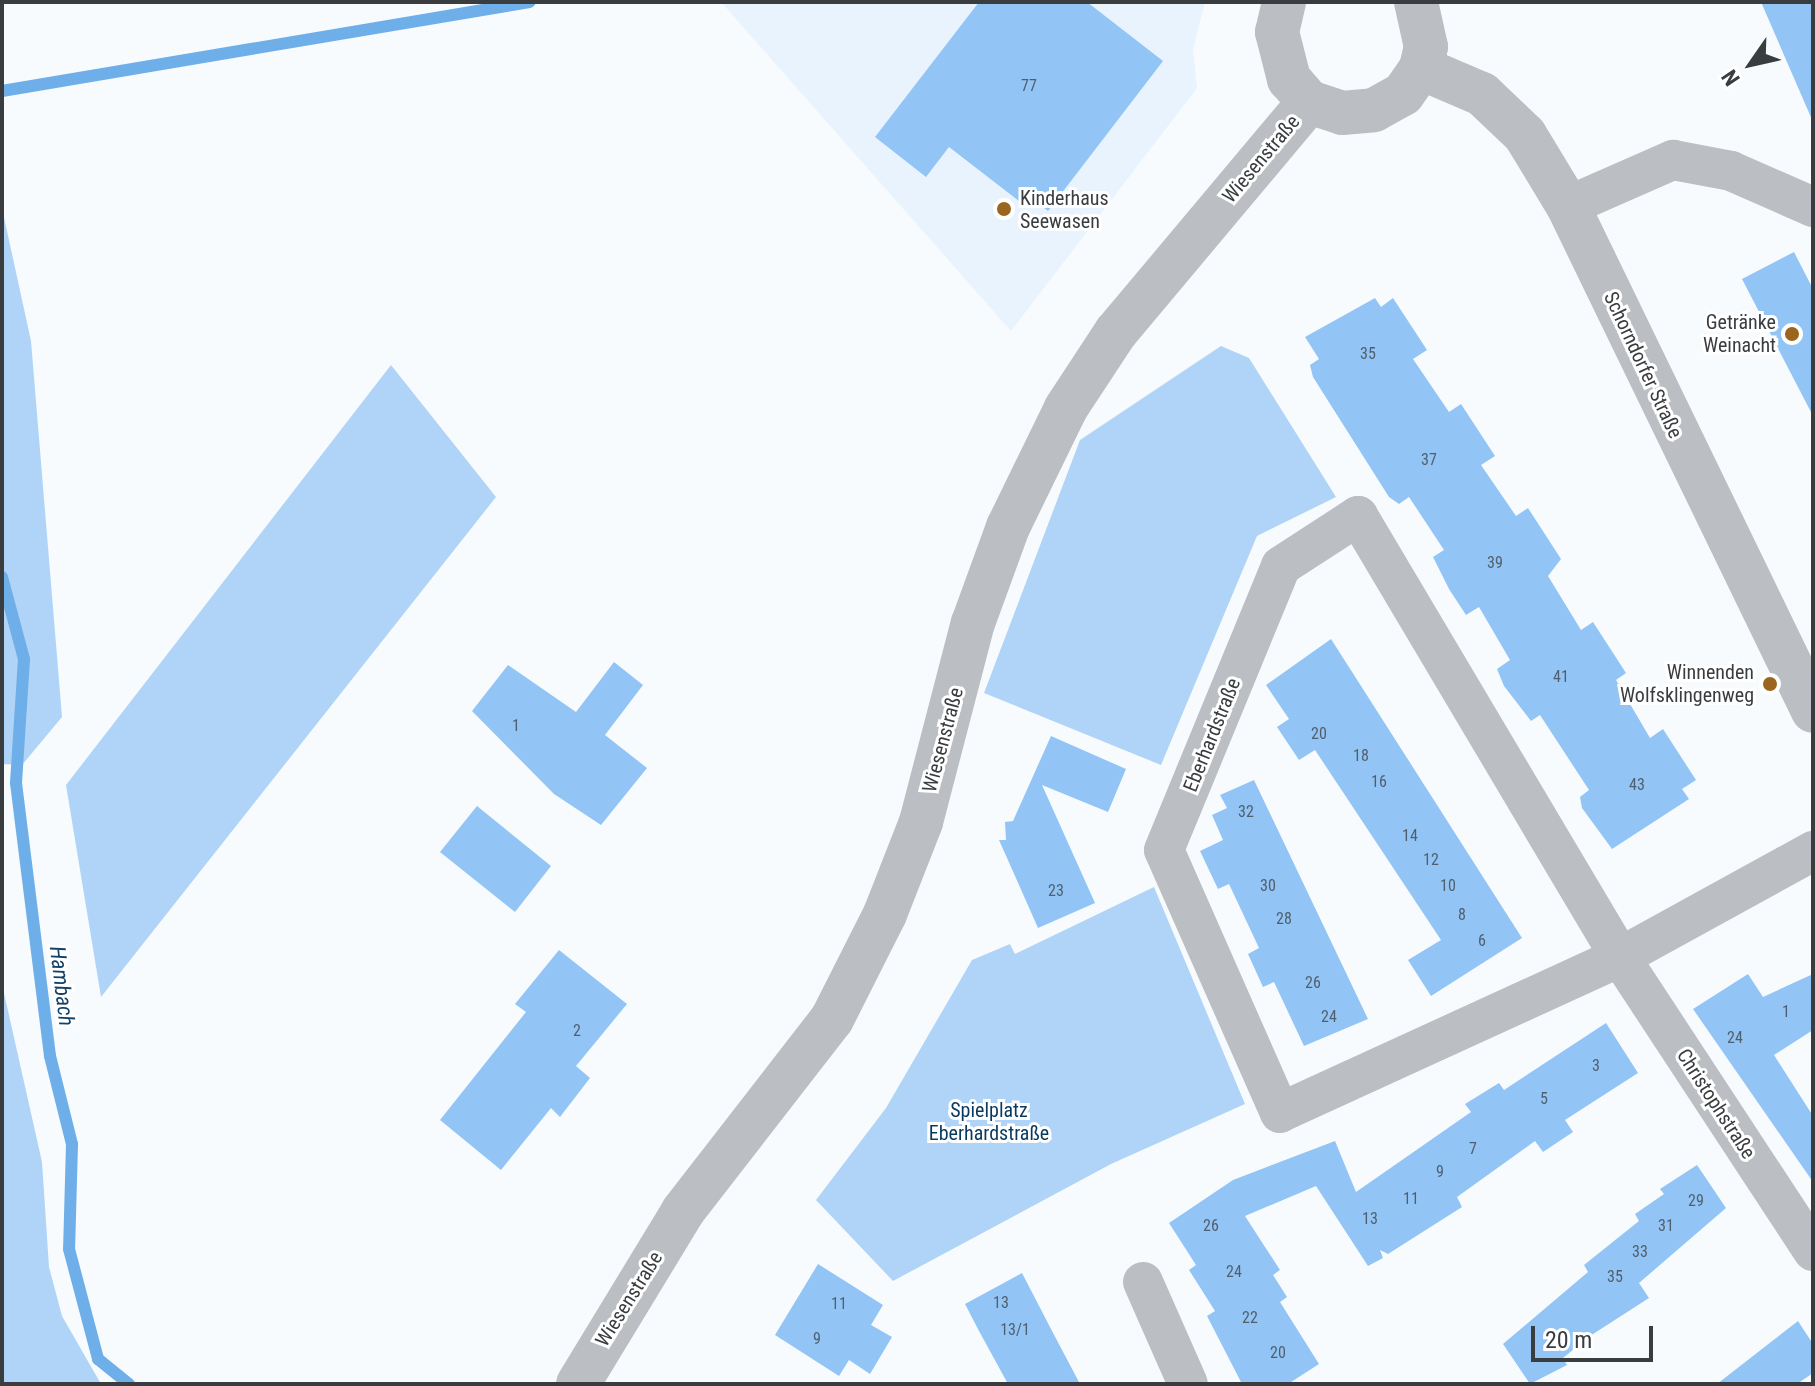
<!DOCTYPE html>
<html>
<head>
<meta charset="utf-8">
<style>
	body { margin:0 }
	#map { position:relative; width:1815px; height:1386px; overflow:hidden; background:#f7fbfe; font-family:"Roboto Condensed",sans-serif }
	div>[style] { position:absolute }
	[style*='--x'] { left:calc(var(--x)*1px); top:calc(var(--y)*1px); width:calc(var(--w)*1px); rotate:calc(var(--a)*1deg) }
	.built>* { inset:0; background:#e8f3fe }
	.green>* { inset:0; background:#b0d4f7 }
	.stream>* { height:12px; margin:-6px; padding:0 6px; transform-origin:6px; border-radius:6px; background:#6eaee9 }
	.building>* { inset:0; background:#92c5f5 }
	.minor>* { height:40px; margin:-20px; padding:0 20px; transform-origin:20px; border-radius:20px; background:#bbbec2 }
	.tertiary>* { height:44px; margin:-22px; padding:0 22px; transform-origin:22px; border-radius:22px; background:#bbbec2 }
	.dots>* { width:22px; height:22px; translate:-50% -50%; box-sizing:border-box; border:4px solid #fff; border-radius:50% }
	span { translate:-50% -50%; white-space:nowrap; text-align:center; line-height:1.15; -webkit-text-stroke:6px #fff; paint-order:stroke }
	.number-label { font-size:16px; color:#505f6d }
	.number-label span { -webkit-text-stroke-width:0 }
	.street-label { font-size:20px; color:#3a3d40 }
	.poi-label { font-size:20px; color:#3a3d40 }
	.left { translate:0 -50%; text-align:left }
	.right { translate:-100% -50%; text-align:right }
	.park-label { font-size:20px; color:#08395f }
	.water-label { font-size:22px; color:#134269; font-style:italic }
	.frame { position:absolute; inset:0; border:4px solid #3a3d40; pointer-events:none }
	.north { position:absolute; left:1711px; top:24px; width:80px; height:80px; -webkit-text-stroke:6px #fff; paint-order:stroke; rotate:236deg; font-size:22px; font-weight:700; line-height:32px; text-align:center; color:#3a3d40 }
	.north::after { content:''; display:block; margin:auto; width:28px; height:36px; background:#3a3d40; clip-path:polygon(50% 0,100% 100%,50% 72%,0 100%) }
	.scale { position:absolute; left:1531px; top:1326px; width:122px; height:36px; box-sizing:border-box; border:4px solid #3a3d40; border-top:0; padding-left:10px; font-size:24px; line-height:28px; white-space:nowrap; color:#3a3d40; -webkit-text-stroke:6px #fff; paint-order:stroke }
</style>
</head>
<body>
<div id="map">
	<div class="built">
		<i style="clip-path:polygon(721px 2px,1205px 2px,1193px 49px,1197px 88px,1011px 331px)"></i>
	</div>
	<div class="green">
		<i style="clip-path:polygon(2px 208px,31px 341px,62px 717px,22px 765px,2px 764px)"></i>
		<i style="clip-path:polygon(1221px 346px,1249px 358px,1336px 497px,1257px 536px,1161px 765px,984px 693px,1080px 440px)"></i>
		<i style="clip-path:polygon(391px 365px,496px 497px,101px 997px,66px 785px)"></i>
		<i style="clip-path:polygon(1154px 887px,1245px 1104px,1111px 1164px,893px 1281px,816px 1200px,886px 1108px,972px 960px,1010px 944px,1015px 954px)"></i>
		<i style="clip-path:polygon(2px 984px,42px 1162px,49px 1267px,62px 1316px,101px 1384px,2px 1384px)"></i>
	</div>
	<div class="stream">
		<i style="--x:2;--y:91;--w:535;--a:-9.57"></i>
		<i style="--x:2;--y:577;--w:85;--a:75"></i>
		<i style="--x:24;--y:659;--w:124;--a:93.7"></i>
		<i style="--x:16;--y:783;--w:275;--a:82.9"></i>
		<i style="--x:50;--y:1056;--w:91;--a:76"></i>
		<i style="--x:72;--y:1144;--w:105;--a:91.6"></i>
		<i style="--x:69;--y:1249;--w:114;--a:75.2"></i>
		<i style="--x:98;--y:1359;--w:40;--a:39"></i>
	</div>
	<div class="building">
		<i style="clip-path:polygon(979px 2px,1087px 2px,1163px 61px,1048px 211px,1026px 193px,1019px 201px,949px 147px,926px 177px,875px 137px)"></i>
		<i style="clip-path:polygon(1761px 2px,1813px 2px,1813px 122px)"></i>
		<i style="clip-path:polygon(1794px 252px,1813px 289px,1813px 416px,1742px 279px)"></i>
		<i style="clip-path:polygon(1375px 298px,1381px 307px,1393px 298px,1427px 350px,1413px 359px,1449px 412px,1461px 404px,1495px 456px,1481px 465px,1516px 516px,1528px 508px,1561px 559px,1548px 576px,1581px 630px,1593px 622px,1626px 673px,1616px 680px,1650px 738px,1663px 729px,1696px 780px,1682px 789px,1689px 799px,1612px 849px,1582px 808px,1580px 797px,1589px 790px,1540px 715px,1531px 721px,1504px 686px,1497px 669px,1510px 660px,1479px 607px,1466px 615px,1449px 589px,1433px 557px,1444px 550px,1409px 497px,1399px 504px,1389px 497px,1313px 377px,1310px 365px,1319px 359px,1305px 337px)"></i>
		<i style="clip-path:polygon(1331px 639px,1522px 938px,1431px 996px,1408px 960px,1441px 940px,1315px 750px,1299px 760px,1277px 727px,1289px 719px,1266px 685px)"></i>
		<i style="clip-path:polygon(614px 662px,643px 685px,605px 735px,647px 768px,601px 825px,554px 794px,472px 711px,508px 665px,576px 712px)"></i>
		<i style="clip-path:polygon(1051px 736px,1126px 769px,1108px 812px,1042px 785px,1095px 903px,1038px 928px,999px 840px,1006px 840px,1005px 822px,1013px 821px)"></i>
		<i style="clip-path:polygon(1254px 780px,1368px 1019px,1304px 1046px,1274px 982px,1263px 987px,1248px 954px,1259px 948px,1229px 884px,1218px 889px,1200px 851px,1223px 840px,1212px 815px,1227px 808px,1220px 795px)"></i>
		<i style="clip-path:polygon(477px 806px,551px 866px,515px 912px,440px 852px)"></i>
		<i style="clip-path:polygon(559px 950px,627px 1004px,576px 1066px,590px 1078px,560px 1117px,551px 1108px,501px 1170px,440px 1120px,526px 1012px,515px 1004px)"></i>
		<i style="clip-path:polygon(1748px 974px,1763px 997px,1813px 974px,1813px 1030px,1774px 1055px,1813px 1116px,1813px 1182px,1693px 1009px)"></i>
		<i style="clip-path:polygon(1606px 1023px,1638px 1073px,1565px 1120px,1573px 1132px,1543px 1152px,1535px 1141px,1457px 1197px,1462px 1207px,1388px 1254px,1380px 1250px,1383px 1258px,1368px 1266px,1316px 1186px,1245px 1216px,1280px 1270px,1273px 1275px,1287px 1297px,1280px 1302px,1319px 1364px,1288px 1384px,1242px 1384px,1207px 1316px,1215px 1311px,1189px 1270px,1196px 1265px,1169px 1223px,1233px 1180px,1335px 1141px,1356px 1192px,1471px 1112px,1465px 1104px,1499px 1083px,1504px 1090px)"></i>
		<i style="clip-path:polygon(1697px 1165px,1726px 1208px,1639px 1283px,1649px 1298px,1590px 1336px,1563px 1358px,1567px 1365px,1530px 1384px,1503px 1344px,1588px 1272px,1584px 1265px,1639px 1221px,1635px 1214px,1664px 1194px,1660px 1189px)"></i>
		<i style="clip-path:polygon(818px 1264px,883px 1305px,871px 1325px,892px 1337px,870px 1374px,849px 1360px,839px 1376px,775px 1335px)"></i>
		<i style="clip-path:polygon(1022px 1273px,1051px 1329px,1080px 1384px,1008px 1384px,979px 1331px,965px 1304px)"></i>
		<i style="clip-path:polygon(1798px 1321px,1813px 1344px,1813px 1373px,1797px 1384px,1717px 1384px)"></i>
	</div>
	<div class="minor">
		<i style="--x:1568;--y:206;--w:115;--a:-23.7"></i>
		<i style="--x:1673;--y:160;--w:59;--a:10.7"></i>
		<i style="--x:1731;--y:171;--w:90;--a:23.7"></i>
		<i style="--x:1813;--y:851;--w:220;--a:151.2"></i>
		<i style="--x:1620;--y:957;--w:374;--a:155.4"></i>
		<i style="--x:1280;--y:1113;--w:287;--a:-113.8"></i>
		<i style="--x:1164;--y:850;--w:307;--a:-67.6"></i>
		<i style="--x:1281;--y:566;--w:92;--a:-33"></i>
		<i style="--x:1358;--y:516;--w:513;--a:59.29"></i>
		<i style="--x:1620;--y:957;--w:352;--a:56.7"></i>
		<i style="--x:1143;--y:1282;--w:111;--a:66.2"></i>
	</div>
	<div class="tertiary">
		<i style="--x:1284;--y:2;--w:31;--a:103"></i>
		<i style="--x:1277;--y:32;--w:49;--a:75.7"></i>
		<i style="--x:1289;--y:79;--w:30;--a:49"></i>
		<i style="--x:1309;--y:102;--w:35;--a:18"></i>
		<i style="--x:1342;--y:113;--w:32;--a:-5"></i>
		<i style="--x:1374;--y:110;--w:33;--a:-29"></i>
		<i style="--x:1403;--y:94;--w:32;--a:-55"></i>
		<i style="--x:1421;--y:68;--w:22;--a:-77"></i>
		<i style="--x:1426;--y:47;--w:46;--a:-102.5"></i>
		<i style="--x:1421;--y:68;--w:66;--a:23.1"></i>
		<i style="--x:1482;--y:94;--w:59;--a:43.6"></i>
		<i style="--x:1525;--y:135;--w:83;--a:58.8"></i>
		<i style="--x:1568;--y:206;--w:561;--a:64.12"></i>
		<i style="--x:578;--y:1384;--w:202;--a:-58.7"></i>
		<i style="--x:683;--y:1211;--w:243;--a:-52.2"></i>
		<i style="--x:832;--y:1019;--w:118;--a:-63.2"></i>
		<i style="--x:885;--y:914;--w:99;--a:-68.6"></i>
		<i style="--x:921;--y:822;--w:206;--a:-75.4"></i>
		<i style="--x:973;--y:623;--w:102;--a:-70"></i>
		<i style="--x:1008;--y:527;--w:132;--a:-64"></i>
		<i style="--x:1066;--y:408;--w:91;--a:-56.7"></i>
		<i style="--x:1116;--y:332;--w:300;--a:-50"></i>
	</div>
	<div class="dots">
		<i style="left:1004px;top:209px;background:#9c651f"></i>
		<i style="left:1792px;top:334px;background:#9c651f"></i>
		<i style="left:1770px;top:684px;background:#9c651f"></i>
	</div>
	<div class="number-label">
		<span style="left:1029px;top:86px">77</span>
		<span style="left:1368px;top:354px">35</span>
		<span style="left:1429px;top:460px">37</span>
		<span style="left:1495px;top:563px">39</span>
		<span style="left:1561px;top:677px">41</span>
		<span style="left:516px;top:726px">1</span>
		<span style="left:1319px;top:734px">20</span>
		<span style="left:1361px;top:756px">18</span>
		<span style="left:1379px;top:782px">16</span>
		<span style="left:1637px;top:785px">43</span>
		<span style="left:1246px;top:812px">32</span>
		<span style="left:1410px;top:836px">14</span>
		<span style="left:1431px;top:860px">12</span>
		<span style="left:1268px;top:886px">30</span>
		<span style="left:1448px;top:886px">10</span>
		<span style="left:1056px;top:891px">23</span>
		<span style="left:1462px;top:915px">8</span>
		<span style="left:1284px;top:919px">28</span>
		<span style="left:1482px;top:941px">6</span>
		<span style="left:1313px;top:983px">26</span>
		<span style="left:1786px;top:1012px">1</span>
		<span style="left:1329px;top:1017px">24</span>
		<span style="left:577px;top:1031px">2</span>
		<span style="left:1735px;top:1038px">24</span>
		<span style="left:1596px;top:1066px">3</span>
		<span style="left:1544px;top:1099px">5</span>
		<span style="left:1473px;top:1149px">7</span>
		<span style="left:1440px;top:1172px">9</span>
		<span style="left:1411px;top:1199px">11</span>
		<span style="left:1696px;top:1201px">29</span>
		<span style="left:1370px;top:1219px">13</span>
		<span style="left:1211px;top:1226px">26</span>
		<span style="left:1666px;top:1226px">31</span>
		<span style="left:1640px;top:1252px">33</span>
		<span style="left:1234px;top:1272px">24</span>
		<span style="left:1615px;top:1277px">35</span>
		<span style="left:1001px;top:1303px">13</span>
		<span style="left:839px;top:1304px">11</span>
		<span style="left:1250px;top:1318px">22</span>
		<span style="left:1015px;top:1330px">13/1</span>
		<span style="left:817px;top:1339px">9</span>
		<span style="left:1278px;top:1353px">20</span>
	</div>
	<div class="street-label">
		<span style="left:1261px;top:159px;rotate:-50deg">Wiesenstraße</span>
		<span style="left:1643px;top:365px;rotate:65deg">Schorndorfer Straße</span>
		<span style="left:1212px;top:735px;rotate:-68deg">Eberhardstraße</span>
		<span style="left:943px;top:740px;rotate:-75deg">Wiesenstraße</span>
		<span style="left:1716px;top:1104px;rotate:57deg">Christophstraße</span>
		<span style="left:629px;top:1299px;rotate:-58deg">Wiesenstraße</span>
	</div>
	<div class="poi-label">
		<span class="left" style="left:1020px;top:210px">Kinderhaus<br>Seewasen</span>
		<span class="right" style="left:1776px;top:334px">Getränke<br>Weinacht</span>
		<span class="right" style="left:1754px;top:684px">Winnenden<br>Wolfsklingenweg</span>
	</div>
	<div class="park-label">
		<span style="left:989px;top:1122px">Spielplatz<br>Eberhardstraße</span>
	</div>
	<div class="water-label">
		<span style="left:62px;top:986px;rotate:83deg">Hambach</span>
	</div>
	<div class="frame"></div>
	<div class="north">N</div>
	<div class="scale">20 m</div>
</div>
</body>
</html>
